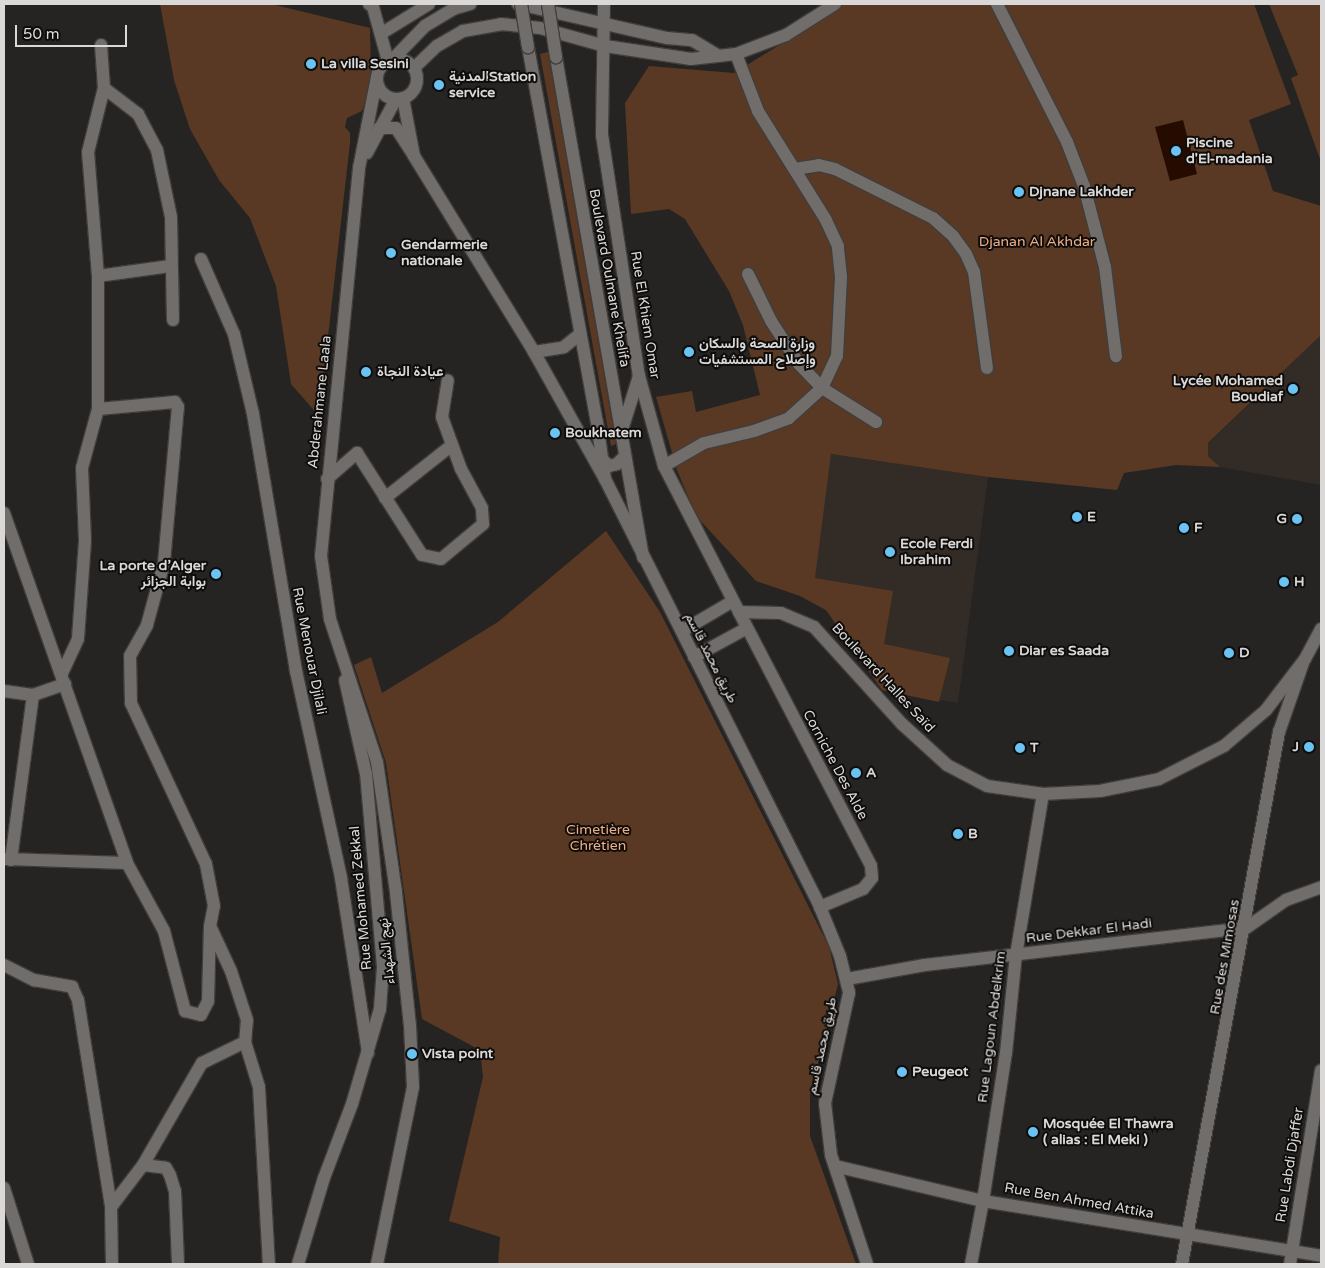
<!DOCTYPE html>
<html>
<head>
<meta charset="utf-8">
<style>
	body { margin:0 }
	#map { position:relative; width:1325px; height:1268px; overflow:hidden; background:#262422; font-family:"Varela Round",Vazirmatn,sans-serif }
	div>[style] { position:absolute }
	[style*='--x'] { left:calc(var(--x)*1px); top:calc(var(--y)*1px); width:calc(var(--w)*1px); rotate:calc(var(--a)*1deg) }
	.built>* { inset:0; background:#332b26 }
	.green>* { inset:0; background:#593923 }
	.water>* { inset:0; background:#260c00 }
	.roads { filter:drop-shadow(1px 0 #403e3d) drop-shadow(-1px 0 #403e3d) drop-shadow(0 1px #403e3d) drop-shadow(0 -1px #403e3d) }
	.minor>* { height:12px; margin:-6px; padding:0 6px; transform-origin:6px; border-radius:6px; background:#706d6b }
	.tertiary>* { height:12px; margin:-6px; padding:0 6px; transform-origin:6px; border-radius:6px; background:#706d6b }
	.secondary>* { height:12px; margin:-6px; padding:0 6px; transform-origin:6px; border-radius:6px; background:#706d6b }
	.secondary>.ring { margin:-6px; padding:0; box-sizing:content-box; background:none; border:12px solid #706d6b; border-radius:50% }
	.bridges { filter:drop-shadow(1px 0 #403e3d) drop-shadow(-1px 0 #403e3d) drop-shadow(0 1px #403e3d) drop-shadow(0 -1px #403e3d) }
	.secondary-bridge>* { height:12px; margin:-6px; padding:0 6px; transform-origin:6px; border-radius:6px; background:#706d6b }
	.dots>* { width:14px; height:14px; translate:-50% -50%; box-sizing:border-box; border:2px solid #0e0d0c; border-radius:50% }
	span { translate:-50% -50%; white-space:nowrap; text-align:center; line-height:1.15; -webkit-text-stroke:4px #0e0d0c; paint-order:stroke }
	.poi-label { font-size:14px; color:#dbd9d8; font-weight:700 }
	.left { translate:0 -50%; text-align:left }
	.right { translate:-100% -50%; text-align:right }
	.park-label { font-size:14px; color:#f0ad82 }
	.street-label { font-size:14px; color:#dbd9d8 }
	.frame { position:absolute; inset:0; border:5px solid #dbd9d8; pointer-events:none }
	.scale { position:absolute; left:15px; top:25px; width:112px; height:22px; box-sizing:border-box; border:2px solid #dbd9d8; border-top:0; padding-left:6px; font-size:15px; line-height:18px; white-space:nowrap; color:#dbd9d8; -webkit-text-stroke:4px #0e0d0c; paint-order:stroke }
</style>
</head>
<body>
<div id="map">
	<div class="built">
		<i style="clip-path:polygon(1321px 335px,1321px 485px,1220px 467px,1208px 456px,1208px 444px)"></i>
		<i style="clip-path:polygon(831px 454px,988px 477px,958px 703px,882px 690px,826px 610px,800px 596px)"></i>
	</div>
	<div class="green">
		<i style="clip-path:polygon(160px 4px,271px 4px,370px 28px,371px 76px,367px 95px,362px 111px,347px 118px,345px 127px,350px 133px,350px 143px,319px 416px,291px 384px,276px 286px,250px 218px,219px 180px,190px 129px,174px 80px)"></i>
		<i style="clip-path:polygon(840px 4px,1254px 4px,1291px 104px,1249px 120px,1273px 191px,1321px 206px,1321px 335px,1208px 443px,1208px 456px,1220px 467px,1176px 465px,1124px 473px,1117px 490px,988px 477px,831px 454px,815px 578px,893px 591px,884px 644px,950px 658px,939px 702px,882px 690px,826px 610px,800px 596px,756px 581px,696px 516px,677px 470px,656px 397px,692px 391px,696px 412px,760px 395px,743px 325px,729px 291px,685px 219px,669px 209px,631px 214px,625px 103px,649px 66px,734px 73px,820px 20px)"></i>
		<i style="clip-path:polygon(1269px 4px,1321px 4px,1321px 162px,1291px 78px,1298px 75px)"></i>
		<i style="clip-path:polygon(548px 52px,616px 444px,611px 446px,540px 54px)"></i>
		<i style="clip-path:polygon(606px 531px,660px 612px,829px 947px,838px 984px,810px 1095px,810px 1136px,856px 1264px,498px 1264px,500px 1237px,449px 1221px,483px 1077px,480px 1050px,422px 1019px,386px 763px,354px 665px,371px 657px,382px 693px,498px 622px)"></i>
	</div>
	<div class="water">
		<i style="clip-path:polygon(1183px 120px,1197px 174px,1170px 181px,1155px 127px)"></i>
	</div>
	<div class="roads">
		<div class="minor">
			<i style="--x:369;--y:4;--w:5;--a:37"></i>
			<i style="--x:373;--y:7;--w:56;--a:74.5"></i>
			<i style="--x:997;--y:4;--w:155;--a:63.1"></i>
			<i style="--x:1067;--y:142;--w:47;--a:68.9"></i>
			<i style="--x:1084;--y:186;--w:84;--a:75.5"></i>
			<i style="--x:1105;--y:267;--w:90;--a:83"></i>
			<i style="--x:382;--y:33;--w:55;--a:-31.7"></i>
			<i style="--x:104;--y:88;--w:43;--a:37.4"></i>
			<i style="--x:138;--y:114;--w:41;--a:62.2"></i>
			<i style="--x:157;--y:150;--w:68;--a:78.2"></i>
			<i style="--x:171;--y:217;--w:103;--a:88.9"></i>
			<i style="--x:795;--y:169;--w:24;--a:-9"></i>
			<i style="--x:819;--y:165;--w:16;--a:14"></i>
			<i style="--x:835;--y:169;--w:110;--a:26.6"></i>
			<i style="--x:933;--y:218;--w:27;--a:42"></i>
			<i style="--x:953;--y:236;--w:22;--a:54"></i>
			<i style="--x:966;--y:254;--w:20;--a:66"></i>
			<i style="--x:974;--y:272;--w:97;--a:82.3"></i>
			<i style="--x:201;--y:259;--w:82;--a:66.3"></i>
			<i style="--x:234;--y:334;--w:82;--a:76.6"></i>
			<i style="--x:253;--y:414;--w:261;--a:80.5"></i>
			<i style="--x:296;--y:671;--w:212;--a:77.7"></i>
			<i style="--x:341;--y:878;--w:177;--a:81.2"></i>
			<i style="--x:748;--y:274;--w:52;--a:63.9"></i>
			<i style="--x:771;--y:321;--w:51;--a:56.9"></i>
			<i style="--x:799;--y:364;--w:33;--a:46"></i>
			<i style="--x:822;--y:388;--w:64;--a:32.2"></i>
			<i style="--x:98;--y:276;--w:73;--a:-7.9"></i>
			<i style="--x:98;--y:409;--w:133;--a:-90"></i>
			<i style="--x:98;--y:276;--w:124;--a:-94.6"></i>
			<i style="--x:88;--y:152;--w:66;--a:-76"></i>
			<i style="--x:104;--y:88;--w:43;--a:-94"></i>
			<i style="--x:664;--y:466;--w:46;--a:-29.9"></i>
			<i style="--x:704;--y:443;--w:51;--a:-13.5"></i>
			<i style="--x:754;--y:431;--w:37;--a:-20"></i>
			<i style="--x:789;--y:418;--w:45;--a:-42.3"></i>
			<i style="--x:822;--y:388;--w:35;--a:-65"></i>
			<i style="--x:837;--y:356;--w:79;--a:-87.1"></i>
			<i style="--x:841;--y:277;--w:31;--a:-96"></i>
			<i style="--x:838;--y:246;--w:29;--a:-115"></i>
			<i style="--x:826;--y:220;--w:128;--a:-122"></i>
			<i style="--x:758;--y:111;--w:61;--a:-111.1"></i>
			<i style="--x:327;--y:479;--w:40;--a:-41"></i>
			<i style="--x:357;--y:453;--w:121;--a:57.5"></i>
			<i style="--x:422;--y:555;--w:19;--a:12"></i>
			<i style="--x:441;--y:559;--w:55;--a:-39.8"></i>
			<i style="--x:483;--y:524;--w:16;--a:-94"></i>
			<i style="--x:482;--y:508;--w:44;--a:-118.3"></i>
			<i style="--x:461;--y:469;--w:55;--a:-110.1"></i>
			<i style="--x:442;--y:417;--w:37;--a:-81"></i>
			<i style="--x:385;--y:498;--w:85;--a:-38.3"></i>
			<i style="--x:4;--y:513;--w:371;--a:70.6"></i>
			<i style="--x:127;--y:863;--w:77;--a:61.4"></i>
			<i style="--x:164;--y:931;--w:83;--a:75.3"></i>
			<i style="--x:185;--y:1011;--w:16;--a:14"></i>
			<i style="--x:201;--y:1015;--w:16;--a:-63"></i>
			<i style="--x:208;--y:1001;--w:75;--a:-88.5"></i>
			<i style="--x:210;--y:926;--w:20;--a:-79"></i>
			<i style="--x:214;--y:906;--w:43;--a:-100.8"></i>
			<i style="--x:206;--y:864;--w:178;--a:-115"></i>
			<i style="--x:131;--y:703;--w:47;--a:-91.2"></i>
			<i style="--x:130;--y:656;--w:35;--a:-61"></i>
			<i style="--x:147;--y:625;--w:64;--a:-74.7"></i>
			<i style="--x:164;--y:563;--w:157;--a:-84.9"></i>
			<i style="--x:178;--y:407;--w:6;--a:-121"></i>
			<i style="--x:175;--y:402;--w:77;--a:174.8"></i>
			<i style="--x:98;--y:409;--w:61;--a:105.2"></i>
			<i style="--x:82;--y:468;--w:73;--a:87.6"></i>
			<i style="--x:85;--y:541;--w:98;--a:94.1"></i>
			<i style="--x:78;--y:639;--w:38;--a:115"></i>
			<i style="--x:739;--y:612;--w:286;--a:62.5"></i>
			<i style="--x:871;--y:866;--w:12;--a:85"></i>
			<i style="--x:872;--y:878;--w:14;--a:129"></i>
			<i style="--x:863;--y:889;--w:47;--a:157.3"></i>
			<i style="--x:4;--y:691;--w:29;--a:8"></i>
			<i style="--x:33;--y:695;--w:34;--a:-19"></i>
			<i style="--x:5;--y:859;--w:122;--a:1.9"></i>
			<i style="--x:11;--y:860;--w:166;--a:-82.4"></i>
			<i style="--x:211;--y:928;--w:47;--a:65.1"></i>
			<i style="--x:231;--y:971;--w:52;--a:71.9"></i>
			<i style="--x:247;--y:1020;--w:22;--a:95"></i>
			<i style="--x:4;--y:965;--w:34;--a:27"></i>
			<i style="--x:34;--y:980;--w:39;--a:10"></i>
			<i style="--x:72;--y:987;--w:14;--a:65"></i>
			<i style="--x:78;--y:1000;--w:210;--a:80.9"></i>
			<i style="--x:847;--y:979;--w:79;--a:-10.2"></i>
			<i style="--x:925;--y:965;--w:323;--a:-6.6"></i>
			<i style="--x:1246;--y:928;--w:49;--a:-35"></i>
			<i style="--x:1286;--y:900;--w:37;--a:-20"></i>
			<i style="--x:143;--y:1165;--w:23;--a:7"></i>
			<i style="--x:166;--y:1168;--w:8;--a:60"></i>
			<i style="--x:170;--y:1175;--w:17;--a:73"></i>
			<i style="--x:175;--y:1191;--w:73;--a:87.6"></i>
			<i style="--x:835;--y:1166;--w:152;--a:13.3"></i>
			<i style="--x:983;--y:1201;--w:342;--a:9.2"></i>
			<i style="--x:4;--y:1188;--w:80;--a:72.5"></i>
			<i style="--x:112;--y:1264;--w:57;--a:-91"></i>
			<i style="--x:111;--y:1207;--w:53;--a:-52.7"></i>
			<i style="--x:143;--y:1165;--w:118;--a:-60"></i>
			<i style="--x:202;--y:1063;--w:48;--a:-26"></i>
			<i style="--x:245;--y:1042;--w:47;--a:72.7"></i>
			<i style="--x:259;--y:1087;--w:177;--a:86.8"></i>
			<i style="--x:971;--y:1264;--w:64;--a:-79.2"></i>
			<i style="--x:983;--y:1201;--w:150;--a:-81.2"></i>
			<i style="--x:1006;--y:1053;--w:99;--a:-84.2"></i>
			<i style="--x:1016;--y:955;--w:163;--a:-80.5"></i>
			<i style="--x:1182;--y:1264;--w:541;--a:-79.67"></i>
			<i style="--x:1279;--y:732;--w:73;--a:-70.8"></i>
			<i style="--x:1290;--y:1264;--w:196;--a:-80.9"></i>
		</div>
		<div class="tertiary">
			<i style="--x:604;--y:4;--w:131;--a:90.9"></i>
			<i style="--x:602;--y:135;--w:244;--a:81.3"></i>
			<i style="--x:639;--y:376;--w:93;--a:74.5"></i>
			<i style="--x:664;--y:466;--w:164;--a:62.8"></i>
			<i style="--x:739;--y:612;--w:42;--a:1.4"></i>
			<i style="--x:781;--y:613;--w:36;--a:23"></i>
			<i style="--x:814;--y:627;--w:131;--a:47.8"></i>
			<i style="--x:902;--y:724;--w:61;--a:42.3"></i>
			<i style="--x:947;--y:765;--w:45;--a:27.7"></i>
			<i style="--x:987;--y:786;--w:57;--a:8.1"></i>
			<i style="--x:1043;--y:794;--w:57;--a:-3"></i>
			<i style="--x:1100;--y:791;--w:60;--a:-11.5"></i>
			<i style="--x:1159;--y:779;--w:73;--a:-26.9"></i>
			<i style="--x:1224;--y:746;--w:55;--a:-40.6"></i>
			<i style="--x:1266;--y:710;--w:64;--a:-52.6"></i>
			<i style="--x:1305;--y:659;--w:34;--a:-62"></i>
			<i style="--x:403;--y:98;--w:59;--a:79.3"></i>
			<i style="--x:414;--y:156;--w:230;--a:58.5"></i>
			<i style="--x:534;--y:352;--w:145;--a:60.8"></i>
			<i style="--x:605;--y:479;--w:479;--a:63.3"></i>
			<i style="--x:820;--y:907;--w:53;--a:67.8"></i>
			<i style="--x:840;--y:956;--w:38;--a:76"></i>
			<i style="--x:849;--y:993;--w:113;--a:102.3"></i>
			<i style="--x:825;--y:1103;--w:52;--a:83.4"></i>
			<i style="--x:831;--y:1155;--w:115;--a:71.7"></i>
			<i style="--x:682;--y:631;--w:59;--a:-30.5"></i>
			<i style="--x:694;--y:657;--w:60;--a:-28.7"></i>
			<i style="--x:298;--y:1264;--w:90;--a:-73.2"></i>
			<i style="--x:324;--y:1178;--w:79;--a:-69.3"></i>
			<i style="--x:352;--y:1104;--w:99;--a:-73.6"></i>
			<i style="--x:380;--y:1009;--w:42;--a:-85.9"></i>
			<i style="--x:383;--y:967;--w:194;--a:-95"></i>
			<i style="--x:366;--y:774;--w:96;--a:-102.6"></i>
		</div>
		<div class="secondary">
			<i style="--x:518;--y:4;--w:153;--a:12.9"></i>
			<i style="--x:667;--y:38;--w:25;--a:5"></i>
			<i style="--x:692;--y:40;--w:31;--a:31"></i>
			<i style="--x:528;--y:47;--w:381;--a:79.6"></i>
			<i style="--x:597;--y:422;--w:58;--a:82"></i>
			<i style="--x:556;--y:57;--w:508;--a:80.13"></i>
			<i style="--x:393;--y:59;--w:46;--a:-45.9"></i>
			<i style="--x:425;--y:26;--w:33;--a:-31"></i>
			<i style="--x:453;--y:9;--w:18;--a:-16"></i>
			<i class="ring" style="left:377px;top:59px;width:28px;height:28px"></i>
			<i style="--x:414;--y:68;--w:32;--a:-44"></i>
			<i style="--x:437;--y:46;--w:30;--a:-30"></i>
			<i style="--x:463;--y:31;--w:39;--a:-10"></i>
			<i style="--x:501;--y:24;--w:39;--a:6"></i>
			<i style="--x:540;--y:28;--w:67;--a:15.5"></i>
			<i style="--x:605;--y:46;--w:87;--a:8.6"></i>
			<i style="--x:691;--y:59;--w:45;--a:-6.3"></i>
			<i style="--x:736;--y:54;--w:53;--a:-20.8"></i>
			<i style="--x:786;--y:35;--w:58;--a:-32.3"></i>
			<i style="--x:379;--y:128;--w:17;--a:0"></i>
			<i style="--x:396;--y:128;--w:33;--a:57"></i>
			<i style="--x:367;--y:153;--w:61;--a:-61.8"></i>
			<i style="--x:534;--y:352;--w:30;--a:-9"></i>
			<i style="--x:564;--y:347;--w:21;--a:-39"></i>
			<i style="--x:622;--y:430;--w:57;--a:-72.5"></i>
			<i style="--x:602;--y:459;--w:10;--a:45"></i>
			<i style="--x:609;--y:466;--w:8;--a:-14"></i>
			<i style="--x:617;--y:464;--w:11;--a:-45"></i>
			<i style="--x:377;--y:1264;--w:181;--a:-78.5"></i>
			<i style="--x:413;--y:1087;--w:61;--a:-92.8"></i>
			<i style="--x:410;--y:1026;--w:135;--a:-96"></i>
			<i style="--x:396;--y:892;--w:131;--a:-98.3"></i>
			<i style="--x:377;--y:762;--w:151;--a:-108.2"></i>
			<i style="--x:330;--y:619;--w:64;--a:-98.1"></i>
			<i style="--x:321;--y:556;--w:390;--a:-84.4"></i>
			<i style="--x:359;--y:168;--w:93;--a:-78.8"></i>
		</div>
	</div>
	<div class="bridges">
		<div class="secondary-bridge">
			<i style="--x:521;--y:4;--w:44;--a:80.8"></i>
			<i style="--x:548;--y:4;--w:54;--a:81.4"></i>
		</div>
	</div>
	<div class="dots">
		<i style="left:311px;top:64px;background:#6bc3f2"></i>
		<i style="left:439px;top:85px;background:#6bc3f2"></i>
		<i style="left:1176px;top:151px;background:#6bc3f2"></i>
		<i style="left:1019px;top:192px;background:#6bc3f2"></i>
		<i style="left:391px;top:253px;background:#6bc3f2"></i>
		<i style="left:689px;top:352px;background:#6bc3f2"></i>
		<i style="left:366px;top:372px;background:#6bc3f2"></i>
		<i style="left:1293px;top:389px;background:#6bc3f2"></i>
		<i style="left:555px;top:433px;background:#6bc3f2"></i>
		<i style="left:1077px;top:517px;background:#6bc3f2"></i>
		<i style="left:1297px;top:519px;background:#6bc3f2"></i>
		<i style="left:1184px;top:528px;background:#6bc3f2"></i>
		<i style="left:890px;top:552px;background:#6bc3f2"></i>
		<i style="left:216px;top:574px;background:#6bc3f2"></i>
		<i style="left:1284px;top:582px;background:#6bc3f2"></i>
		<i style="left:1009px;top:651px;background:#6bc3f2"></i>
		<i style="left:1229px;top:653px;background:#6bc3f2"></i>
		<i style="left:1309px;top:747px;background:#6bc3f2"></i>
		<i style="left:1020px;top:748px;background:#6bc3f2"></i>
		<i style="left:856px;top:773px;background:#6bc3f2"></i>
		<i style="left:958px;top:834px;background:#6bc3f2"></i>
		<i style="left:412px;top:1054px;background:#6bc3f2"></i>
		<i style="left:902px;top:1072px;background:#6bc3f2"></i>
		<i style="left:1033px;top:1132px;background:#6bc3f2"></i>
	</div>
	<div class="poi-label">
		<span class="left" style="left:321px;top:64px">La villa Sesini</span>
		<span class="left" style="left:449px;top:85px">المدنيةStation<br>service</span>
		<span class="left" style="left:1186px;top:151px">Piscine<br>d'El-madania</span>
		<span class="left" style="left:1029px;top:192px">Djnane Lakhder</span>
		<span class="left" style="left:401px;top:253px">Gendarmerie<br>nationale</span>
		<span class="left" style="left:699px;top:352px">وزارة الصحة والسكان<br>وإصلاح المستشفيات</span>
		<span class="left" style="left:377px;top:372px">عيادة النجاة</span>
		<span class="right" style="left:1283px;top:389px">Lycée Mohamed<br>Boudiaf</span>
		<span class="left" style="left:565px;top:433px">Boukhatem</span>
		<span class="left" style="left:1087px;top:517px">E</span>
		<span class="right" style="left:1287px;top:519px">G</span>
		<span class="left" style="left:1194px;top:528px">F</span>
		<span class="left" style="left:900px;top:552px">Ecole Ferdi<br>Ibrahim</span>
		<span class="right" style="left:206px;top:574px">La porte d’Alger<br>بوابة الجزائر</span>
		<span class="left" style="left:1294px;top:582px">H</span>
		<span class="left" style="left:1019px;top:651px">Diar es Saada</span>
		<span class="left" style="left:1239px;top:653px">D</span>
		<span class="right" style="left:1299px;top:747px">J</span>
		<span class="left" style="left:1030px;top:748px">T</span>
		<span class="left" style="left:866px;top:773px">A</span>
		<span class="left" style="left:968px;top:834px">B</span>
		<span class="left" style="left:422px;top:1054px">Vista point</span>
		<span class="left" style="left:912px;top:1072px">Peugeot</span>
		<span class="left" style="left:1043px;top:1132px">Mosquée El Thawra<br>( alias : El Meki )</span>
	</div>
	<div class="park-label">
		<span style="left:1037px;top:242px">Djanan Al Akhdar</span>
		<span style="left:598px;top:838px">Cimetière<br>Chrétien</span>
	</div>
	<div class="street-label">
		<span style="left:609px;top:278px;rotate:80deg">Boulevard Oulmane Khelifa</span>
		<span style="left:645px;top:315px;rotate:81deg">Rue El Khiem Omar</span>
		<span style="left:320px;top:402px;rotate:-84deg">Abderahmane Laala</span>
		<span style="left:309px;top:651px;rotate:79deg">Rue Menouar Djilali</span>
		<span style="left:711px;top:658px;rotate:63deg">طريق محمد قاسم</span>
		<span style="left:883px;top:678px;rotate:47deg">Boulevard Halles Saïd</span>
		<span style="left:835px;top:765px;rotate:62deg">Corniche Des Alde</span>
		<span style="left:361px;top:898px;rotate:-95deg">Rue Mohamed Zekkal</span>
		<span style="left:1089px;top:931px;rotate:-7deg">Rue Dekkar El Hadi</span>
		<span style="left:387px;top:951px;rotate:-96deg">نهج الشهداء</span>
		<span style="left:1225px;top:957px;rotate:-80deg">Rue des Mimosas</span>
		<span style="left:992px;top:1027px;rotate:-83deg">Rue Lagoun Abdelkrim</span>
		<span style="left:822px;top:1046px;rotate:-78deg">طريق محمد قاسم</span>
		<span style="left:1290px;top:1165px;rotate:-81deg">Rue Labdi Djaffer</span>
		<span style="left:1079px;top:1201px;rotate:10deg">Rue Ben Ahmed Attika</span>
	</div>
	<div class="frame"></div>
	<div class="scale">50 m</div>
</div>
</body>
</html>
